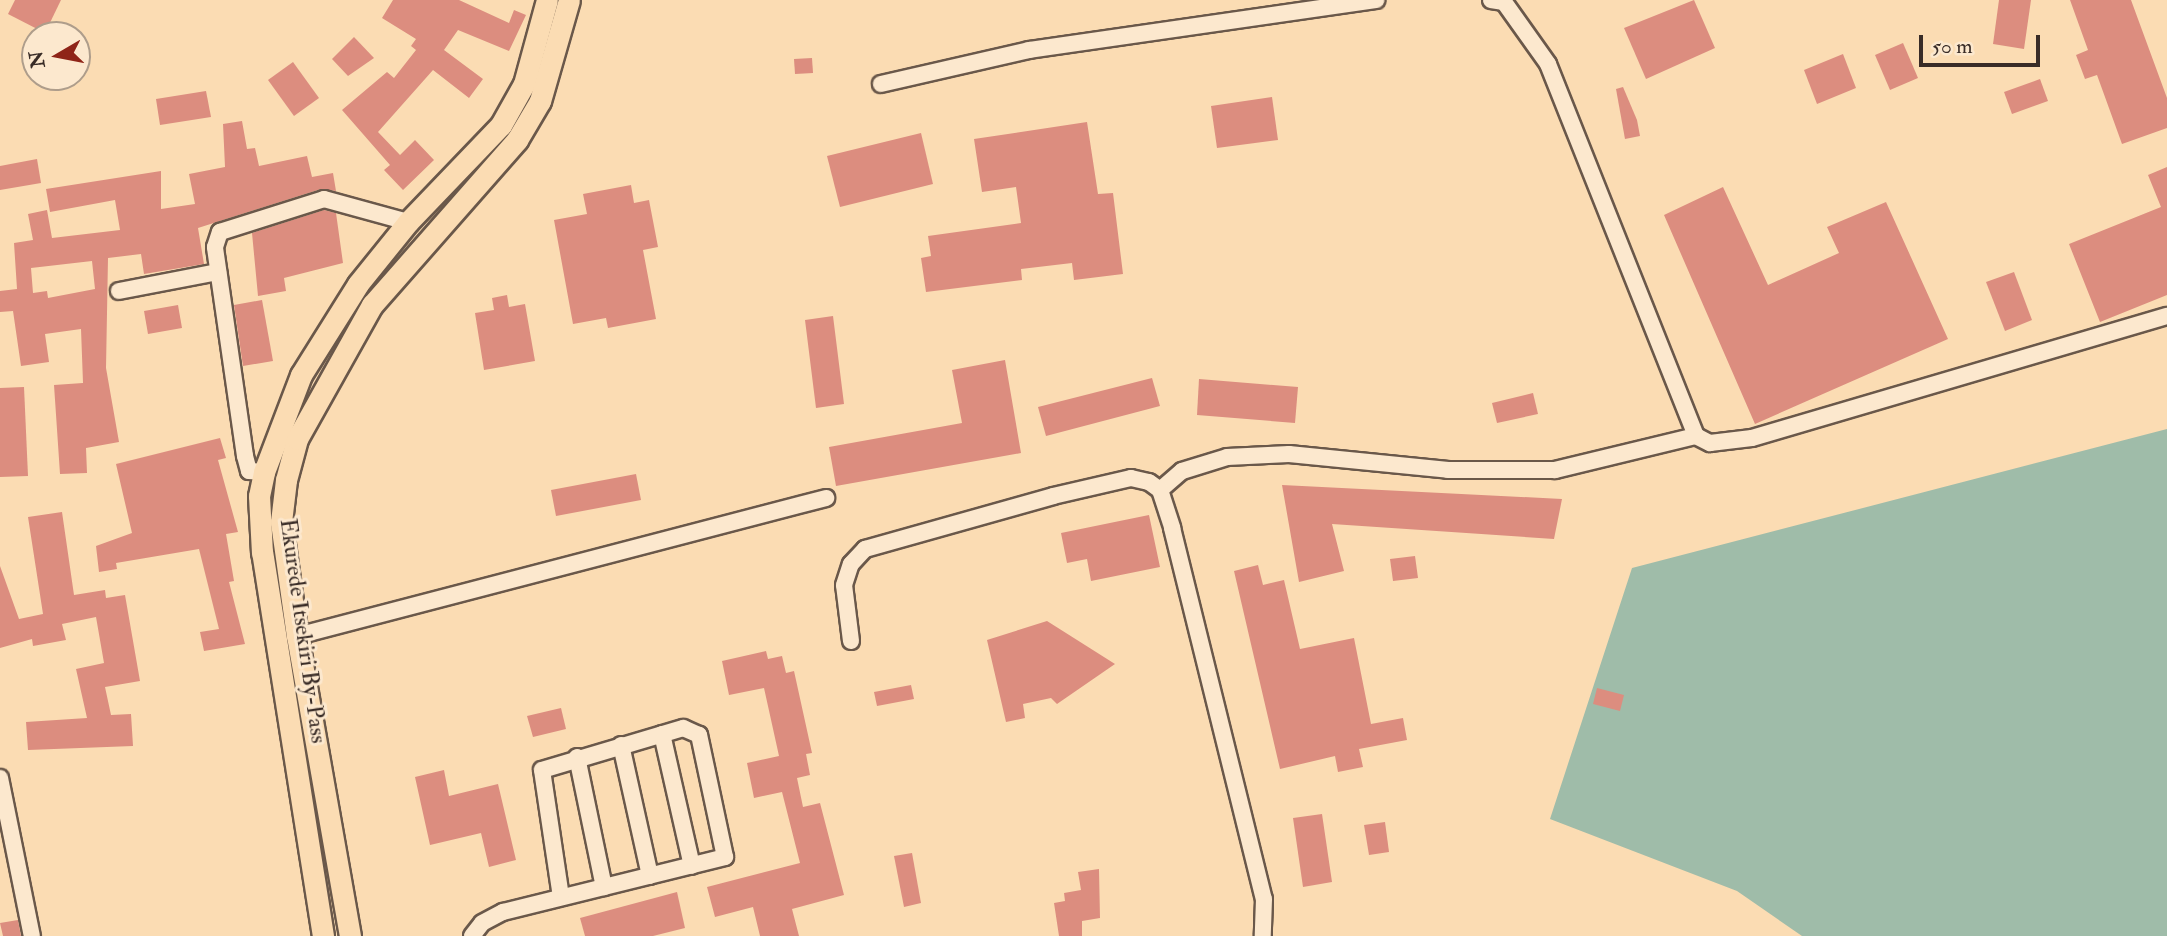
<!DOCTYPE html>
<html>
<head>
<meta charset="utf-8">
<style>
	body { margin:0 }
	#map { position:relative; width:2167px; height:936px; overflow:hidden; background:#fbdcb3; font-family:"IM FELL Double Pica",serif }
	div>[style] { position:absolute }
	[style*='--x'] { left:calc(var(--x)*1px); top:calc(var(--y)*1px); width:calc(var(--w)*1px); rotate:calc(var(--a)*1deg) }
	.water>* { inset:0; background:#9fbca9 }
	.building>* { inset:0; background:#dc8d7f }
	.roads { filter:drop-shadow(2px 0 #6a584a) drop-shadow(-2px 0 #6a584a) drop-shadow(0 2px #6a584a) drop-shadow(0 -2px #6a584a) }
	.minor>* { height:16px; margin:-8px; padding:0 8px; transform-origin:8px; border-radius:8px; background:#fce8ce }
	.major>* { height:21px; margin:-10.5px; padding:0 10.5px; transform-origin:10.5px; border-radius:10.5px; background:#fbdcb3 }
	span { translate:-50% -50%; white-space:nowrap; text-align:center; line-height:1.15; -webkit-text-stroke:6px #fce8ce; paint-order:stroke }
	.street-label { font-size:23px; color:#392c27 }
	.north { position:absolute; left:21px; top:21px; width:70px; height:70px; box-sizing:border-box; background:#fce8ce; border:2px solid #ae9d8b; border-radius:50%; rotate:260deg; font-size:19px; font-weight:700; line-height:28px; text-align:center; color:#392c27 }
	.north::after { content:''; display:block; margin:auto; width:24px; height:32px; background:#8f2418; clip-path:polygon(50% 0,100% 100%,50% 72%,0 100%) }
	.scale { position:absolute; left:1919px; top:35px; width:121px; height:32px; box-sizing:border-box; border:4px solid #392c27; border-top:0; padding-left:9px; font-size:21px; line-height:24px; white-space:nowrap; color:#392c27; -webkit-text-stroke:5px #fce8ce; paint-order:stroke }
</style>
</head>
<body>
<div id="map">
	<div class="water">
		<i style="clip-path:polygon(2167px 429px,2167px 936px,1802px 936px,1737px 891px,1550px 819px,1632px 568px)"></i>
	</div>
	<div class="building">
		<i style="clip-path:polygon(15px 0,61px 0,45px 33px,8px 14px)"></i>
		<i style="clip-path:polygon(393px 0,459px 0,509px 23px,514px 10px,526px 15px,509px 51px,458px 30px,444px 50px,483px 79px,469px 98px,433px 70px,378px 132px,400px 155px,415px 140px,434px 160px,403px 190px,384px 170px,390px 165px,342px 110px,387px 72px,394px 78px,416px 50px,411px 46px,416px 39px,382px 18px)"></i>
		<i style="clip-path:polygon(1694px 0,1715px 48px,1646px 79px,1624px 28px)"></i>
		<i style="clip-path:polygon(1999px 0,2031px 0,2024px 49px,1993px 44px)"></i>
		<i style="clip-path:polygon(2070px 0,2131px 0,2167px 98px,2167px 128px,2122px 144px,2097px 75px,2085px 79px,2076px 55px,2088px 50px)"></i>
		<i style="clip-path:polygon(354px 37px,374px 58px,348px 76px,332px 59px)"></i>
		<i style="clip-path:polygon(1903px 43px,1918px 78px,1890px 90px,1875px 55px)"></i>
		<i style="clip-path:polygon(1843px 54px,1856px 88px,1817px 104px,1804px 70px)"></i>
		<i style="clip-path:polygon(812px 58px,813px 73px,795px 74px,794px 59px)"></i>
		<i style="clip-path:polygon(293px 62px,319px 98px,294px 116px,268px 80px)"></i>
		<i style="clip-path:polygon(2040px 79px,2048px 101px,2012px 114px,2004px 92px)"></i>
		<i style="clip-path:polygon(1623px 87px,1637px 120px,1640px 136px,1625px 139px,1616px 89px)"></i>
		<i style="clip-path:polygon(206px 91px,211px 117px,160px 125px,156px 99px)"></i>
		<i style="clip-path:polygon(1272px 97px,1278px 140px,1217px 148px,1211px 106px)"></i>
		<i style="clip-path:polygon(evenodd,242px 121px,247px 149px,255px 148px,259px 166px,307px 156px,312px 177px,333px 173px,336px 191px,321px 189px,198px 228px,204px 264px,144px 274px,141px 254px,108px 258px,106px 368px,119px 442px,86px 448px,87px 473px,60px 474px,54px 385px,83px 383px,81px 329px,45px 334px,49px 362px,21px 366px,13px 311px,0 312px,0 291px,17px 289px,14px 243px,33px 240px,28px 214px,47px 210px,52px 238px,120px 230px,115px 200px,50px 212px,46px 189px,161px 171px,161px 209px,195px 204px,189px 174px,225px 167px,223px 124px,242px 121px,92px 261px,95px 289px,48px 298px,47px 291px,33px 293px,31px 268px,92px 261px)"></i>
		<i style="clip-path:polygon(1087px 122px,1098px 194px,1113px 193px,1123px 274px,1074px 280px,1072px 263px,1021px 269px,1022px 280px,926px 292px,921px 258px,931px 256px,928px 236px,1021px 223px,1016px 187px,982px 192px,974px 139px)"></i>
		<i style="clip-path:polygon(921px 133px,933px 184px,840px 207px,827px 156px)"></i>
		<i style="clip-path:polygon(37px 159px,41px 183px,0 190px,0 166px)"></i>
		<i style="clip-path:polygon(2167px 167px,2167px 295px,2100px 322px,2069px 244px,2161px 207px,2148px 175px)"></i>
		<i style="clip-path:polygon(631px 185px,634px 203px,649px 200px,658px 247px,643px 250px,656px 319px,608px 328px,606px 318px,573px 324px,554px 220px,587px 214px,583px 194px)"></i>
		<i style="clip-path:polygon(1723px 187px,1768px 285px,1839px 253px,1827px 227px,1886px 202px,1948px 339px,1755px 424px,1664px 215px)"></i>
		<i style="clip-path:polygon(324px 210px,336px 213px,343px 263px,284px 278px,286px 291px,258px 296px,252px 233px)"></i>
		<i style="clip-path:polygon(2014px 272px,2032px 320px,2005px 331px,1986px 282px)"></i>
		<i style="clip-path:polygon(507px 295px,509px 307px,525px 304px,535px 361px,484px 370px,475px 313px,494px 310px,492px 298px)"></i>
		<i style="clip-path:polygon(262px 300px,273px 361px,243px 366px,234px 305px)"></i>
		<i style="clip-path:polygon(178px 305px,182px 328px,148px 334px,144px 311px)"></i>
		<i style="clip-path:polygon(833px 316px,844px 404px,816px 408px,805px 320px)"></i>
		<i style="clip-path:polygon(1005px 360px,1021px 453px,836px 486px,829px 447px,962px 423px,952px 370px)"></i>
		<i style="clip-path:polygon(1152px 378px,1160px 406px,1046px 436px,1038px 407px)"></i>
		<i style="clip-path:polygon(1199px 379px,1298px 387px,1295px 423px,1197px 415px)"></i>
		<i style="clip-path:polygon(24px 387px,28px 476px,0 477px,0 388px)"></i>
		<i style="clip-path:polygon(1533px 393px,1538px 414px,1497px 423px,1492px 403px)"></i>
		<i style="clip-path:polygon(220px 438px,226px 458px,218px 460px,238px 532px,226px 534px,234px 581px,229px 582px,245px 644px,204px 651px,200px 632px,219px 629px,199px 549px,116px 563px,117px 569px,99px 572px,96px 546px,132px 533px,116px 464px)"></i>
		<i style="clip-path:polygon(636px 474px,641px 500px,556px 516px,551px 490px)"></i>
		<i style="clip-path:polygon(1282px 485px,1562px 499px,1554px 539px,1332px 524px,1344px 571px,1299px 582px)"></i>
		<i style="clip-path:polygon(62px 512px,74px 595px,105px 590px,106px 598px,125px 595px,140px 681px,105px 687px,111px 715px,131px 714px,133px 746px,28px 750px,26px 722px,87px 718px,76px 669px,104px 663px,96px 617px,62px 624px,66px 640px,33px 646px,32px 639px,0 648px,0 566px,19px 619px,43px 614px,28px 517px)"></i>
		<i style="clip-path:polygon(1149px 515px,1160px 567px,1091px 581px,1087px 559px,1067px 563px,1061px 533px)"></i>
		<i style="clip-path:polygon(1415px 556px,1418px 578px,1393px 581px,1390px 559px)"></i>
		<i style="clip-path:polygon(1258px 565px,1263px 585px,1284px 580px,1300px 649px,1354px 638px,1371px 724px,1403px 718px,1407px 740px,1359px 749px,1363px 767px,1338px 772px,1335px 756px,1280px 769px,1234px 571px)"></i>
		<i style="clip-path:polygon(1047px 621px,1115px 664px,1057px 704px,1051px 698px,1023px 704px,1025px 718px,1006px 722px,987px 640px)"></i>
		<i style="clip-path:polygon(766px 651px,768px 659px,782px 656px,786px 673px,794px 671px,812px 753px,806px 754px,810px 775px,797px 778px,803px 807px,820px 803px,844px 895px,792px 909px,799px 936px,760px 936px,753px 907px,715px 917px,707px 887px,800px 863px,782px 792px,754px 798px,747px 763px,779px 756px,764px 688px,729px 695px,722px 661px)"></i>
		<i style="clip-path:polygon(911px 685px,914px 699px,877px 706px,874px 692px)"></i>
		<i style="clip-path:polygon(1597px 688px,1624px 695px,1620px 711px,1593px 704px)"></i>
		<i style="clip-path:polygon(561px 708px,566px 729px,533px 737px,527px 716px)"></i>
		<i style="clip-path:polygon(444px 770px,449px 796px,498px 784px,516px 860px,489px 867px,481px 833px,430px 845px,415px 777px)"></i>
		<i style="clip-path:polygon(1322px 814px,1332px 882px,1303px 887px,1293px 818px)"></i>
		<i style="clip-path:polygon(1385px 822px,1389px 852px,1369px 855px,1364px 825px)"></i>
		<i style="clip-path:polygon(912px 853px,921px 903px,904px 907px,894px 856px)"></i>
		<i style="clip-path:polygon(1099px 869px,1100px 918px,1082px 921px,1082px 936px,1059px 936px,1054px 903px,1065px 901px,1064px 893px,1081px 890px,1078px 872px)"></i>
		<i style="clip-path:polygon(677px 892px,685px 928px,653px 936px,585px 936px,580px 918px)"></i>
		<i style="clip-path:polygon(18px 920px,21px 936px,3px 936px,0 923px)"></i>
	</div>
	<div class="roads">
		<div class="minor">
			<i style="--x:1491;--y:0;--w:13;--a:9"></i>
			<i style="--x:1504;--y:2;--w:76;--a:54.6"></i>
			<i style="--x:1548;--y:64;--w:400;--a:68.3"></i>
			<i style="--x:1696;--y:436;--w:16;--a:27"></i>
			<i style="--x:1710;--y:443;--w:42;--a:-6.8"></i>
			<i style="--x:1752;--y:438;--w:433;--a:-16.4"></i>
			<i style="--x:881;--y:84;--w:152;--a:-12.9"></i>
			<i style="--x:1029;--y:50;--w:351;--a:-8.2"></i>
			<i style="--x:119;--y:291;--w:101;--a:-10.9"></i>
			<i style="--x:264;--y:472;--w:15;--a:-176"></i>
			<i style="--x:249;--y:471;--w:16;--a:-105"></i>
			<i style="--x:245;--y:456;--w:211;--a:-98.2"></i>
			<i style="--x:215;--y:247;--w:16;--a:-72"></i>
			<i style="--x:220;--y:232;--w:109;--a:-17.6"></i>
			<i style="--x:324;--y:199;--w:87;--a:15.3"></i>
			<i style="--x:1160;--y:490;--w:29;--a:-41"></i>
			<i style="--x:1182;--y:471;--w:47;--a:-17.3"></i>
			<i style="--x:1227;--y:457;--w:62;--a:-2.8"></i>
			<i style="--x:1289;--y:454;--w:160;--a:5.7"></i>
			<i style="--x:1448;--y:470;--w:107;--a:0"></i>
			<i style="--x:1555;--y:470;--w:145;--a:-13.6"></i>
			<i style="--x:297;--y:636;--w:547;--a:-14.62"></i>
			<i style="--x:851;--y:641;--w:56;--a:-97.1"></i>
			<i style="--x:844;--y:585;--w:22;--a:-72"></i>
			<i style="--x:851;--y:564;--w:21;--a:-47"></i>
			<i style="--x:865;--y:549;--w:195;--a:-15.7"></i>
			<i style="--x:1053;--y:496;--w:80;--a:-13"></i>
			<i style="--x:1131;--y:478;--w:18;--a:13"></i>
			<i style="--x:1149;--y:482;--w:14;--a:36"></i>
			<i style="--x:1160;--y:490;--w:40;--a:72"></i>
			<i style="--x:1172;--y:528;--w:382;--a:76.1"></i>
			<i style="--x:1264;--y:899;--w:37;--a:92"></i>
			<i style="--x:662;--y:734;--w:135;--a:77.2"></i>
			<i style="--x:621;--y:745;--w:134;--a:77.5"></i>
			<i style="--x:577;--y:757;--w:133;--a:78.3"></i>
			<i style="--x:0;--y:778;--w:161;--a:78.6"></i>
			<i style="--x:472;--y:936;--w:16;--a:-52"></i>
			<i style="--x:482;--y:923;--w:24;--a:-28"></i>
			<i style="--x:503;--y:912;--w:229;--a:-13.9"></i>
			<i style="--x:725;--y:857;--w:125;--a:-102"></i>
			<i style="--x:699;--y:735;--w:17;--a:-156"></i>
			<i style="--x:683;--y:728;--w:147;--a:163.4"></i>
			<i style="--x:542;--y:770;--w:128;--a:81.5"></i>
		</div>
		<div class="major">
			<i style="--x:323;--y:936;--w:388;--a:-99"></i>
			<i style="--x:262;--y:553;--w:57;--a:-93"></i>
			<i style="--x:259;--y:496;--w:25;--a:-78"></i>
			<i style="--x:264;--y:472;--w:104;--a:-69.1"></i>
			<i style="--x:301;--y:375;--w:107;--a:-57.9"></i>
			<i style="--x:358;--y:284;--w:80;--a:-51.1"></i>
			<i style="--x:408;--y:222;--w:134;--a:-46.2"></i>
			<i style="--x:501;--y:125;--w:47;--a:-60.7"></i>
			<i style="--x:524;--y:84;--w:87;--a:-74.7"></i>
			<i style="--x:350;--y:936;--w:305;--a:-100"></i>
			<i style="--x:297;--y:636;--w:115;--a:-98"></i>
			<i style="--x:281;--y:522;--w:42;--a:-83.2"></i>
			<i style="--x:286;--y:480;--w:42;--a:-75"></i>
			<i style="--x:297;--y:439;--w:154;--a:-60.8"></i>
			<i style="--x:372;--y:305;--w:220;--a:-48.7"></i>
			<i style="--x:517;--y:140;--w:45;--a:-59.5"></i>
			<i style="--x:540;--y:101;--w:105;--a:-74"></i>
		</div>
	</div>
	<div class="street-label">
		<span style="left:303px;top:631px;rotate:82deg">Ekurede Itsekiri By-Pass</span>
	</div>
	<div class="north">N</div>
	<div class="scale">50 m</div>
</div>
</body>
</html>
